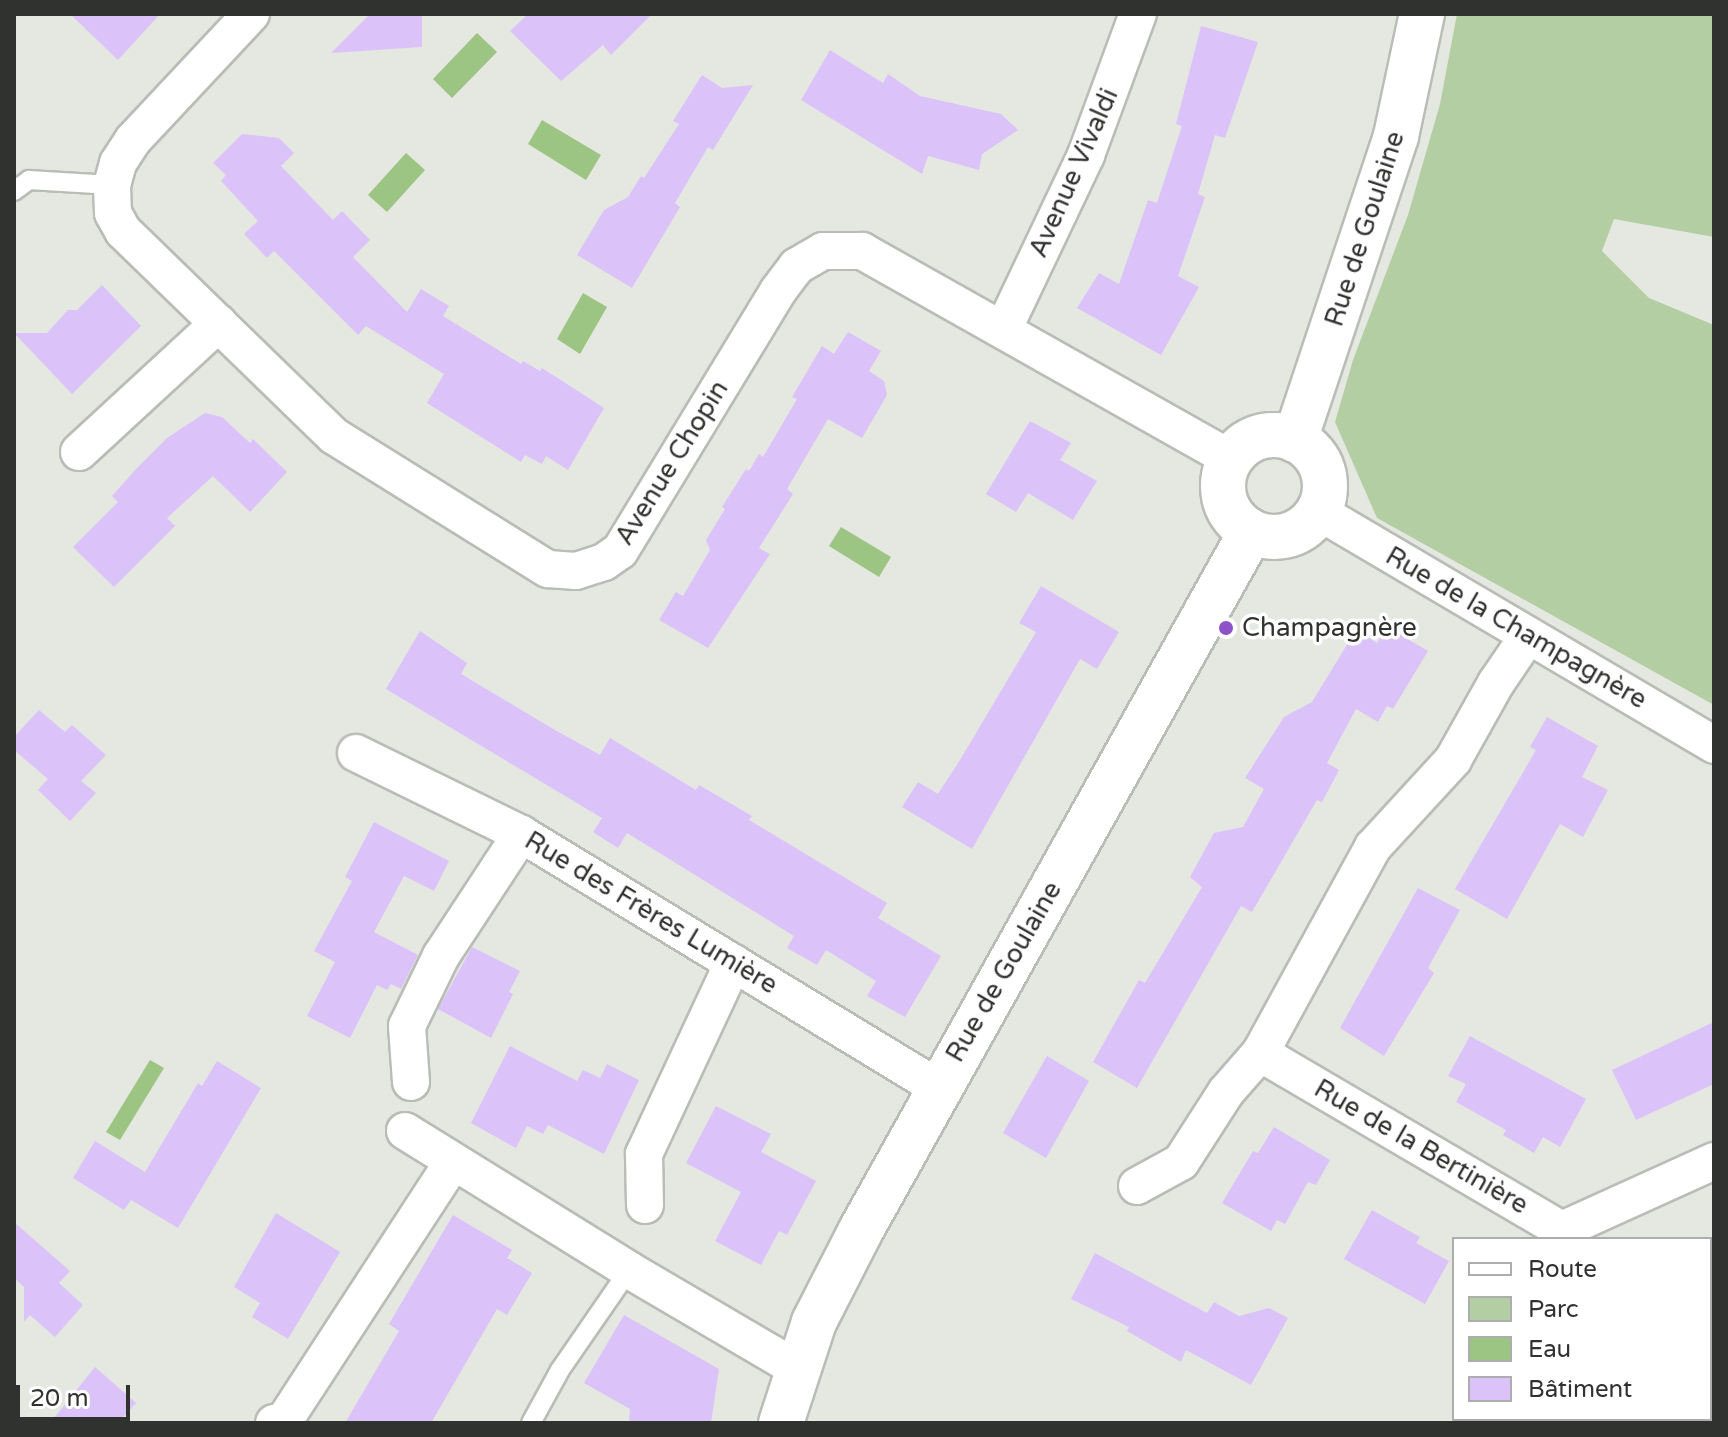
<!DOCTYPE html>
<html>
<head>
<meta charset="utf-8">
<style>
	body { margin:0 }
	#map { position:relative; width:1728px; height:1437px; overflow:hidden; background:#e4e8e1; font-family:"Varela Round",sans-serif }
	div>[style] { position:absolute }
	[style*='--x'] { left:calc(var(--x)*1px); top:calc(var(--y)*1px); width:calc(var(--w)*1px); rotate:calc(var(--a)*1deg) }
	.green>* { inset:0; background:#b3cea2 }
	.water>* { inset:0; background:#9cc482 }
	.building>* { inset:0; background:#dbc2f9 }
	.roads { filter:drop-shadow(2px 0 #b8bdb6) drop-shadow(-2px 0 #b8bdb6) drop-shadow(0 2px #b8bdb6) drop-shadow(0 -2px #b8bdb6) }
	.lane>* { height:18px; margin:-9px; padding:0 9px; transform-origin:9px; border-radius:9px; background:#fff }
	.street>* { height:36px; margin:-18px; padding:0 18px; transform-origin:18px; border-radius:18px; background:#fff }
	.secondary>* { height:44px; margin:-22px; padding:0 22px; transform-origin:22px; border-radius:22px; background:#fff }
	.secondary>.ring { margin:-22px; padding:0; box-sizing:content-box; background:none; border:44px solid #fff; border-radius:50% }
	.dots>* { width:22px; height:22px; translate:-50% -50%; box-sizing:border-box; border:4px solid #fff; border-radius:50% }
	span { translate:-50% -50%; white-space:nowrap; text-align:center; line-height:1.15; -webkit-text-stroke:7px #fff; paint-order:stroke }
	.street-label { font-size:26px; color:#30322f }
	.poi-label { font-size:26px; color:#30322f }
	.left { translate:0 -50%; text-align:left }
	.frame { position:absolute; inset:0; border:16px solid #30322f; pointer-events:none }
	.legend { position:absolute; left:1452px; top:1237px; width:260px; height:184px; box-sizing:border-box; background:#fff; border:2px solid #acadac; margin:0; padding:10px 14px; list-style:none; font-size:24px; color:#30322f }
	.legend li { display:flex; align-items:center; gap:16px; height:40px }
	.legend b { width:40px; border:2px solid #acadac }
	.scale { position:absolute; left:16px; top:1385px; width:114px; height:36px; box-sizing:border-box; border:4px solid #30322f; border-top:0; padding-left:10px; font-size:24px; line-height:28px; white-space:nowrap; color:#30322f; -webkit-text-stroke:6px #fff; paint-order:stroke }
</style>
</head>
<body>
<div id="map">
	<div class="green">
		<i style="clip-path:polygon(1457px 14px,1714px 14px,1714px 237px,1614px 219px,1602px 251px,1649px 298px,1714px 325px,1714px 705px,1377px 518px,1335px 422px,1353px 360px,1408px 215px,1440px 104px)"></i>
	</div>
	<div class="water">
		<i style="clip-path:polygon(477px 33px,497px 52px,452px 98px,433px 79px)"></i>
		<i style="clip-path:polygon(542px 120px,601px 155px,586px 180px,528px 144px)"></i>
		<i style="clip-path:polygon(406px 153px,425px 170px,387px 212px,368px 195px)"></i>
		<i style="clip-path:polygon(583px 293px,607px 307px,580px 354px,557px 339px)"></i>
		<i style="clip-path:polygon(841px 527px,891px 557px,879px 577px,829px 546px)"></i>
		<i style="clip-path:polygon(150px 1060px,164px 1068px,120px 1140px,106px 1132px)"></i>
	</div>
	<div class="building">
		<i style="clip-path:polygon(70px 14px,160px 14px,118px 60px)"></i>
		<i style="clip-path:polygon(370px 14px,422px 14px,422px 47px,331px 53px)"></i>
		<i style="clip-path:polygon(528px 14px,652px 14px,611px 55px,603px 45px,561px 81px,510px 31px)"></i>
		<i style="clip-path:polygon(1201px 26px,1258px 42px,1225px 138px,1215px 135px,1198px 194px,1205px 197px,1178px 276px,1199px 287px,1161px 355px,1077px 308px,1099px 273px,1119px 284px,1148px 200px,1157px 203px,1182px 126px,1176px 124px)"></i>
		<i style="clip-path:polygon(830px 50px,883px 83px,888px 74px,920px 96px,1001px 114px,1018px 130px,982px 154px,979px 170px,928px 156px,922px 174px,801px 100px)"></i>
		<i style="clip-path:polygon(702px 75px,722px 88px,753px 85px,713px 150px,708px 147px,675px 203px,680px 207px,632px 288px,577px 255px,604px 210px,628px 197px,641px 176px,644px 178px,679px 124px,673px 121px)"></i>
		<i style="clip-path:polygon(242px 134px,279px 138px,294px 153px,281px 166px,333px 220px,342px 211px,370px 240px,353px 257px,407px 312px,421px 289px,449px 306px,443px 316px,521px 364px,523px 361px,540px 371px,542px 368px,604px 408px,568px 470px,546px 456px,542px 464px,525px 455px,521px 462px,427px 403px,444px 374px,366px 326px,358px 335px,274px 251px,267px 258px,244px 234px,258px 221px,221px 181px,226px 175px,213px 163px)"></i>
		<i style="clip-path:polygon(102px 285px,141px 326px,72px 394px,14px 333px,47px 333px,68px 310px,77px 310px)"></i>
		<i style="clip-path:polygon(848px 332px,881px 351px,869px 371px,884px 381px,887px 395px,862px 438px,828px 419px,787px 489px,793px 494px,759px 548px,770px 554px,708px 648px,659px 620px,676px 592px,683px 596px,710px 550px,706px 540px,725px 509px,722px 507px,746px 469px,749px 471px,759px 454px,763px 457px,797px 399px,792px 397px,822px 346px,834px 354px)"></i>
		<i style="clip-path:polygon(205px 413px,222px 417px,250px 443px,253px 439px,287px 472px,250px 512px,213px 476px,167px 518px,175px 526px,114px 587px,73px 547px,118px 502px,112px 496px,137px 468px,167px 438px)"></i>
		<i style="clip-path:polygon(1030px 421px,1071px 443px,1060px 460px,1097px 481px,1073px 520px,1028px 493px,1016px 512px,986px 494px)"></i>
		<i style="clip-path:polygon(1041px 586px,1119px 632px,1097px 669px,1080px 659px,972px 849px,902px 807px,918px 782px,938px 794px,960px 760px,1036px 632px,1019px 623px)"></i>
		<i style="clip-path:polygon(1387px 627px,1428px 651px,1393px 709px,1387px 706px,1378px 722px,1356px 709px,1327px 763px,1339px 770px,1322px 802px,1317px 800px,1252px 912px,1241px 906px,1137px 1088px,1093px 1062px,1139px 980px,1145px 983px,1202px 887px,1190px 877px,1214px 833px,1243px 827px,1264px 789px,1245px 778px,1284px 717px,1312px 702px,1356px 630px,1377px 643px)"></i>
		<i style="clip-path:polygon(420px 631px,467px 663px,461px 674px,555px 730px,600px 755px,610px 738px,696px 790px,699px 785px,752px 816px,749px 820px,887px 903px,878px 918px,941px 956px,905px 1017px,867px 996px,876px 981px,826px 950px,817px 965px,787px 948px,794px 936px,627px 833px,618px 848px,593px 832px,602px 818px,386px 689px)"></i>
		<i style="clip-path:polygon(39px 710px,65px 732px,72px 725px,106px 755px,81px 781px,96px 793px,70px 821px,38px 790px,48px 779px,14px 750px,14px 737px)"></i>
		<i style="clip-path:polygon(1547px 717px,1598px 746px,1582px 777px,1608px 790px,1583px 837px,1560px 824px,1507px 919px,1455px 889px,1536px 750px,1530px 747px)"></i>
		<i style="clip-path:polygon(374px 822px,449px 861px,434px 891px,404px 876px,374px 932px,418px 955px,401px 989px,391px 984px,387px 990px,377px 985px,350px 1038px,307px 1016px,335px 962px,314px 951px,352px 881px,345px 877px)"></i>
		<i style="clip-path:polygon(1418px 888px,1460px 910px,1428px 968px,1434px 973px,1384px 1056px,1340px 1028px)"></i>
		<i style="clip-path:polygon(472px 947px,520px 971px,509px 992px,513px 994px,491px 1038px,438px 1009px)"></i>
		<i style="clip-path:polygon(1714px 1022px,1714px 1084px,1636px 1120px,1612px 1070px)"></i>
		<i style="clip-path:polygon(1470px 1036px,1586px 1099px,1560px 1147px,1543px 1137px,1534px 1153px,1503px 1135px,1506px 1130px,1456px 1102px,1466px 1084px,1448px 1076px)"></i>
		<i style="clip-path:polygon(510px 1046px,577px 1081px,583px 1070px,600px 1078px,607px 1064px,639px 1080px,604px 1154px,548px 1125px,543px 1134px,527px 1126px,516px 1148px,471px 1123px)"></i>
		<i style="clip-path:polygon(1047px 1056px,1089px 1081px,1046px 1158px,1003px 1133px)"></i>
		<i style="clip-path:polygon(217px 1061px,261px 1088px,178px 1228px,131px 1200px,124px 1210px,73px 1178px,95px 1141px,145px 1172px,198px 1083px,202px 1086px)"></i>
		<i style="clip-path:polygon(716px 1106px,771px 1134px,761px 1152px,816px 1181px,787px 1235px,779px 1231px,761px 1265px,715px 1241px,741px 1192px,686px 1163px)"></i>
		<i style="clip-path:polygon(1274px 1127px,1330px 1160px,1316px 1185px,1308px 1182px,1285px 1224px,1277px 1220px,1271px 1231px,1222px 1203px,1253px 1151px,1258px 1153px)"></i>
		<i style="clip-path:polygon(1372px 1210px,1420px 1237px,1416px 1243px,1449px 1261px,1425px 1304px,1344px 1259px)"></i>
		<i style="clip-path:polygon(276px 1213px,340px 1252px,288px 1339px,252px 1317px,260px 1303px,234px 1287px)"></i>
		<i style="clip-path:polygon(453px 1215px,512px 1250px,507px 1258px,532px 1273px,507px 1315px,497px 1309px,431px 1423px,345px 1423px,399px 1331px,389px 1324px)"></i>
		<i style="clip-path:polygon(14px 1222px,70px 1271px,59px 1283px,83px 1305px,55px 1337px,30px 1315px,24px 1322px,24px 1287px,14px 1278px)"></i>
		<i style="clip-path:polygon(1095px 1253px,1207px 1313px,1214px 1302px,1239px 1316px,1269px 1308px,1288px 1318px,1251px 1385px,1186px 1350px,1181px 1362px,1127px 1331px,1129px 1327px,1071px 1299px)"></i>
		<i style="clip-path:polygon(624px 1315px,719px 1369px,711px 1423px,629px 1423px,630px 1409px,584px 1383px)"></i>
		<i style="clip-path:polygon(95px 1367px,136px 1403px,118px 1423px,50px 1423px)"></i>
	</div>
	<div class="roads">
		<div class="lane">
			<i style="--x:14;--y:191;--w:19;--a:-36"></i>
			<i style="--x:29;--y:180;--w:83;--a:3.4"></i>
			<i style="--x:531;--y:1423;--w:60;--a:-61.3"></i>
			<i style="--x:560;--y:1370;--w:121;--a:-55.4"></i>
		</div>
		<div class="street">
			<i style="--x:251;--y:14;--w:173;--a:133.1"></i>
			<i style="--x:133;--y:140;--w:27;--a:123"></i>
			<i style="--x:118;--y:163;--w:23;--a:105"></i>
			<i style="--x:112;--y:185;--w:28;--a:88"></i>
			<i style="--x:113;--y:213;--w:21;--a:61"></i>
			<i style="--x:123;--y:231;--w:294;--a:44.2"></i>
			<i style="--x:334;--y:436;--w:252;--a:31.9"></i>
			<i style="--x:548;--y:569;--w:28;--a:4"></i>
			<i style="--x:576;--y:571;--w:29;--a:-18"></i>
			<i style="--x:604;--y:562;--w:19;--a:-35"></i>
			<i style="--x:620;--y:551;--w:304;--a:-58.7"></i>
			<i style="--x:778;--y:291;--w:31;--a:-53"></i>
			<i style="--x:797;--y:266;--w:30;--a:-30"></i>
			<i style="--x:823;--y:251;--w:39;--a:0"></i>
			<i style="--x:862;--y:251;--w:424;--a:29.4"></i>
			<i style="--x:1003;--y:330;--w:194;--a:-64.6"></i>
			<i style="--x:1086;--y:155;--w:150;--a:-69.8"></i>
			<i style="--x:79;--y:452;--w:190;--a:-42.7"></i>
			<i style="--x:1319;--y:512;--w:459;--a:30.5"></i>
			<i style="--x:1528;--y:636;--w:57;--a:124.2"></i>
			<i style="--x:1496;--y:683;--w:88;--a:119.2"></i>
			<i style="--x:1453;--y:760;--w:118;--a:132.6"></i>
			<i style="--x:1373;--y:847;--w:235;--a:118.7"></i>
			<i style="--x:1260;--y:1053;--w:350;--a:30.4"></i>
			<i style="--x:1562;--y:1230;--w:167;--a:-24.4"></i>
			<i style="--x:356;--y:753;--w:184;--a:26.1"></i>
			<i style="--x:521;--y:834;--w:489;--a:31.3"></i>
			<i style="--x:411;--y:1082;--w:56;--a:-94.1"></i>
			<i style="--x:407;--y:1026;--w:78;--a:-64.1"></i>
			<i style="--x:441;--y:956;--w:146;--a:-56.7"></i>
			<i style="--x:405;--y:1131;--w:264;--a:31.8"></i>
			<i style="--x:629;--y:1270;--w:196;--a:30.4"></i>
			<i style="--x:1137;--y:1186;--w:50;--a:-28.6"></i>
			<i style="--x:1181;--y:1162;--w:83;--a:-57.3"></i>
			<i style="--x:1226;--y:1092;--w:52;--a:-48.9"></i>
			<i style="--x:645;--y:1205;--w:51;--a:-91.1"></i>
			<i style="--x:644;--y:1154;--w:211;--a:-65"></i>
			<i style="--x:274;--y:1423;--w:10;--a:-11"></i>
			<i style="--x:284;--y:1421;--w:309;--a:-56.9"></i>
		</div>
		<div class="secondary">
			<i class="ring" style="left:1223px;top:435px;width:58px;height:58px"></i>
			<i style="--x:1295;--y:440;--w:320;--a:-71.6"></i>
			<i style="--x:1396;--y:136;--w:125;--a:-78"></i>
			<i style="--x:781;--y:1423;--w:106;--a:-71.9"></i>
			<i style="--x:814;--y:1322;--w:103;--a:-62.9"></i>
			<i style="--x:861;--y:1230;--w:800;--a:-60.81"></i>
		</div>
	</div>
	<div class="dots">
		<i style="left:1226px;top:628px;background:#8f52c8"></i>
	</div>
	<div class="street-label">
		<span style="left:1074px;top:173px;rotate:-66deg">Avenue Vivaldi</span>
		<span style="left:1365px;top:229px;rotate:-72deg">Rue de Goulaine</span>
		<span style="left:672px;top:463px;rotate:-58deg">Avenue Chopin</span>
		<span style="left:1516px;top:628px;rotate:30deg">Rue de la Champagnère</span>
		<span style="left:651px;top:913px;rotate:31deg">Rue des Frères Lumière</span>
		<span style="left:1004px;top:972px;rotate:-60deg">Rue de Goulaine</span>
		<span style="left:1421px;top:1147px;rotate:30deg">Rue de la Bertinière</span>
	</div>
	<div class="poi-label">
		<span class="left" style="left:1242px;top:628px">Champagnère</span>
	</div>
	<div class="frame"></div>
	<ul class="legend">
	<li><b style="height:10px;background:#fff"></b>Route</li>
	<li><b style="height:22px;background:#b3cea2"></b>Parc</li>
	<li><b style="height:22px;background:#9cc482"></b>Eau</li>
	<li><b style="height:22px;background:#dbc2f9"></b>Bâtiment</li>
	</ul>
	<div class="scale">20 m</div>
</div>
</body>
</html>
